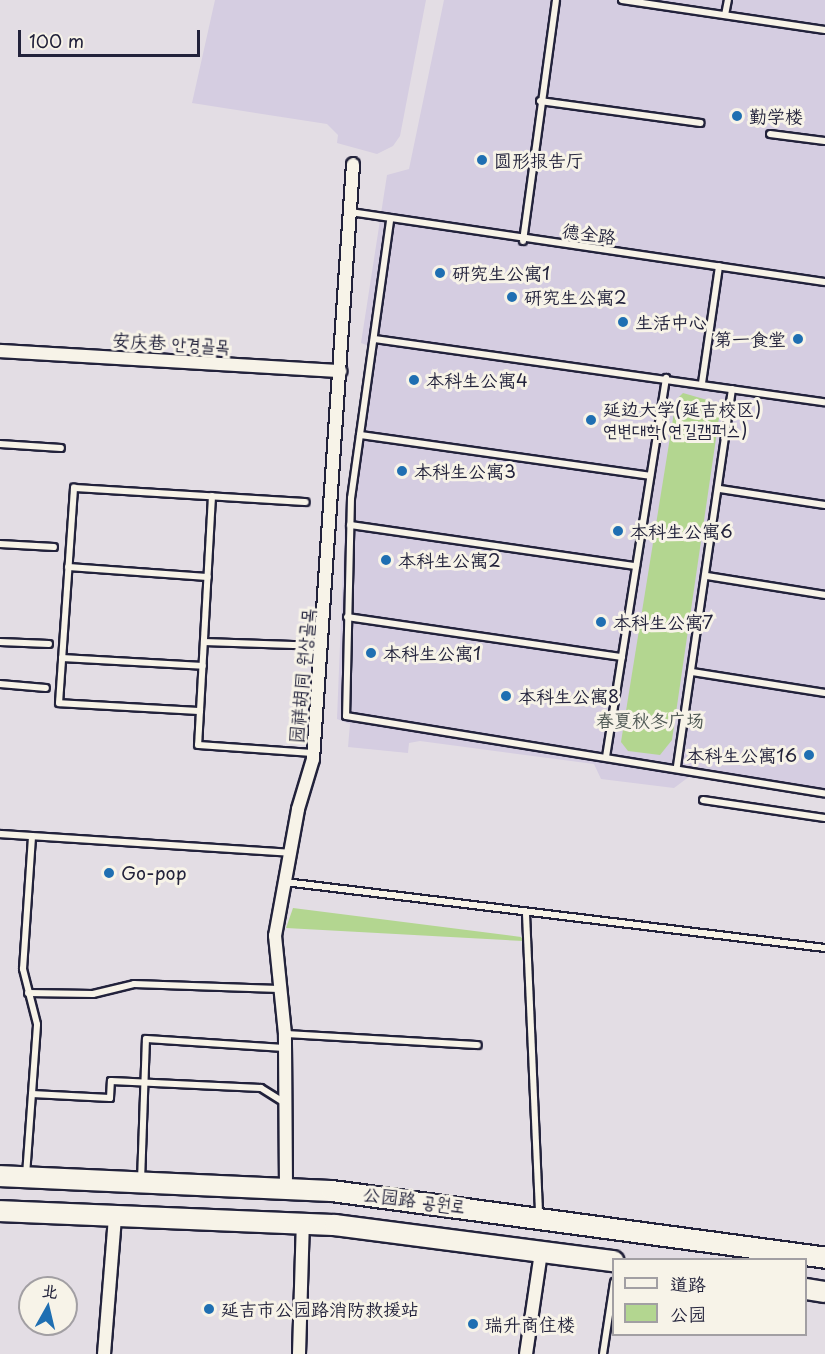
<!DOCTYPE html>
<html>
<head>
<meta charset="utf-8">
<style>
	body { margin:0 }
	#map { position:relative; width:825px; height:1354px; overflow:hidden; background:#e3dde4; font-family:"Playpen Sans","LXGW WenKai TC","Poor Story",sans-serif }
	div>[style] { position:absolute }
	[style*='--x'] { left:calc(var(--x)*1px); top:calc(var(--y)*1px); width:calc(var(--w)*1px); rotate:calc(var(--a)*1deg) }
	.built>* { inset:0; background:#d5cde1 }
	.green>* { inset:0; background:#b3d690 }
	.roads { filter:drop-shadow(2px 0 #22223b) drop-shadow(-2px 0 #22223b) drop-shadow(0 2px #22223b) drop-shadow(0 -2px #22223b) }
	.service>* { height:6px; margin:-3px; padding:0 3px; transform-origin:3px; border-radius:3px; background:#f7f3e8 }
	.minor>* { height:12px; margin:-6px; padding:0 6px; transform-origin:6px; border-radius:6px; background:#f7f3e8 }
	.primary>* { height:20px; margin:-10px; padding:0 10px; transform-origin:10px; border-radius:10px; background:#f7f3e8 }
	.dots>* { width:16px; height:16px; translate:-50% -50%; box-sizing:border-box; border:3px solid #f7f3e8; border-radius:50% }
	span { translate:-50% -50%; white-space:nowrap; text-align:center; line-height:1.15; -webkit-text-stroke:6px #f7f3e8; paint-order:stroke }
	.poi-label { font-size:18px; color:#22223b }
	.left { translate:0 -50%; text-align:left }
	.right { translate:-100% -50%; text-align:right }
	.street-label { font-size:18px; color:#22223b }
	.park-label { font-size:18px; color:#4e5854 }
	.legend { position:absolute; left:612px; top:1258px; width:195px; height:78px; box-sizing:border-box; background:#f7f3e8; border:2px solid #a29fa3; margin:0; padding:8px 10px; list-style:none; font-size:18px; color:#22223b }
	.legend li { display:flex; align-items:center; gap:12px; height:30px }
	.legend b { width:30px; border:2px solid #a29fa3 }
	.north { position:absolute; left:18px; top:1276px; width:60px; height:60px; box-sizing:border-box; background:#f7f3e8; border:2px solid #a29fa3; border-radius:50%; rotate:8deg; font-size:16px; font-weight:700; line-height:24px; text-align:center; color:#22223b }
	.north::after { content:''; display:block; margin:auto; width:21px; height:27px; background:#1f6fb2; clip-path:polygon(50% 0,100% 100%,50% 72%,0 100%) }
	.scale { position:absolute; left:18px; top:30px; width:182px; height:27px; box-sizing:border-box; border:3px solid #22223b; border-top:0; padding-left:8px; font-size:18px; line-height:21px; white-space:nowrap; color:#22223b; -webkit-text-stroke:4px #f7f3e8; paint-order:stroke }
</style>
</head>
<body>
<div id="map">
	<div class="built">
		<i style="clip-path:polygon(215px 0,426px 0,400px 136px,393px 146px,377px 154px,337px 143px,338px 135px,327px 124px,192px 103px)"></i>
		<i style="clip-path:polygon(444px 0,825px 0,825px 797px,690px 776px,674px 788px,601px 779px,594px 764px,420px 741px,409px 743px,408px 753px,348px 747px,350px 724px,337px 719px,346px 495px,369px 346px,361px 343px,387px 175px,409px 169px)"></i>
	</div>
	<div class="green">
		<i style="clip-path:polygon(683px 393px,721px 404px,672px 740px,660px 755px,628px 751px,621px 742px,676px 400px)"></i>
		<i style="clip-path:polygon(293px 908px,521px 937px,524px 941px,286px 928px)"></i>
	</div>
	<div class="roads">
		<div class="service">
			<i style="--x:622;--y:0;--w:205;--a:8.4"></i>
			<i style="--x:725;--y:15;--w:15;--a:-79"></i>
			<i style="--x:540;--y:101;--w:162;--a:7.8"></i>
			<i style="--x:770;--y:134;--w:55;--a:7.3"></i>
			<i style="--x:350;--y:212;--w:480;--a:8.4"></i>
			<i style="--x:390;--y:221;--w:280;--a:98"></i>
			<i style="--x:351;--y:498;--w:218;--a:91.3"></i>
			<i style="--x:346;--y:716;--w:485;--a:9.2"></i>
			<i style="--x:523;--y:241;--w:243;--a:-82.2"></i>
			<i style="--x:374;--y:339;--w:455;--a:8"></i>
			<i style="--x:702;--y:383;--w:118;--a:-81.7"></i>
			<i style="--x:360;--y:435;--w:293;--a:8"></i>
			<i style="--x:0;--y:444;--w:61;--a:3.8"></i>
			<i style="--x:720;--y:489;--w:106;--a:8.7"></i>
			<i style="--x:212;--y:496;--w:249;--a:93.2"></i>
			<i style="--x:198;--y:745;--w:115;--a:4"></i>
			<i style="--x:350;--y:525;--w:289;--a:8.2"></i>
			<i style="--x:0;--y:544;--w:54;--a:3.2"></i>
			<i style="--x:68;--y:567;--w:140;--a:4.1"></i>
			<i style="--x:707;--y:576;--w:120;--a:9.1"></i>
			<i style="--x:347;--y:617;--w:278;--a:8.3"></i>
			<i style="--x:0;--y:642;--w:49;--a:2.3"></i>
			<i style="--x:204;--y:642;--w:119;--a:1.9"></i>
			<i style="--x:62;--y:658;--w:141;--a:3.2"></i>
			<i style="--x:692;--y:672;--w:135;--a:9"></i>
			<i style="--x:0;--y:684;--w:46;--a:5"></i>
			<i style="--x:200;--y:711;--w:141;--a:-176.8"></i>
			<i style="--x:59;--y:703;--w:216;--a:-86"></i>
			<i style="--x:74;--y:488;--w:232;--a:3.5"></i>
			<i style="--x:606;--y:757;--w:384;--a:-81"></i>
			<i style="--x:677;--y:766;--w:381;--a:-81.7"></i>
			<i style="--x:703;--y:800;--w:123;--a:8.4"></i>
			<i style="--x:0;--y:834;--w:291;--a:3.7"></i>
			<i style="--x:285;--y:882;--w:544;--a:6.97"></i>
			<i style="--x:526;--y:914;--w:301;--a:87.5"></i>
			<i style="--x:28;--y:993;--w:65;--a:0.9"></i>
			<i style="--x:93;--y:994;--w:42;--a:-13.7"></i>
			<i style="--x:134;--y:984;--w:145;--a:2"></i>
			<i style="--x:285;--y:1034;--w:193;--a:3.3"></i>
			<i style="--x:32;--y:1094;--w:78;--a:2.9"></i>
			<i style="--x:110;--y:1098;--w:17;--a:-87"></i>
			<i style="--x:111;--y:1081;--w:150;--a:2.7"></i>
			<i style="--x:261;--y:1088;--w:28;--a:32"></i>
			<i style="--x:26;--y:1175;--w:151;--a:-85.8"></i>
			<i style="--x:37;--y:1024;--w:57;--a:-104.3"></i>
			<i style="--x:23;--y:969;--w:133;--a:-86.1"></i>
			<i style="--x:141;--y:1181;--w:142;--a:-88"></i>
			<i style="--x:146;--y:1039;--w:139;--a:3.7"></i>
			<i style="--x:603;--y:1354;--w:73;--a:-81.3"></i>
		</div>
		<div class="minor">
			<i style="--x:0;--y:351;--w:341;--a:3.4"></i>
			<i style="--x:286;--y:1187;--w:153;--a:-90.4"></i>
			<i style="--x:285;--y:1034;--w:99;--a:-95.8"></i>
			<i style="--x:275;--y:936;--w:129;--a:-79.7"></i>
			<i style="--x:298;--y:809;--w:52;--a:-73.3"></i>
			<i style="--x:313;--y:759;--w:596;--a:-86.15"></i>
			<i style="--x:104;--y:1354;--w:138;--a:-85.4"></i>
			<i style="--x:299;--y:1354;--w:131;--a:-88.3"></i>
			<i style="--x:526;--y:1354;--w:103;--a:-81.6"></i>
		</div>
		<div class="primary">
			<i style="--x:0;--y:1176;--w:332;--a:2.6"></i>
			<i style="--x:332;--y:1191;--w:498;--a:7.7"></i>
			<i style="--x:0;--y:1211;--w:335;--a:2.4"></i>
			<i style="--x:335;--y:1225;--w:281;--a:7.4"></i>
			<i style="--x:806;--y:1289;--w:19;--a:9"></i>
		</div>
	</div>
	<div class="dots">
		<i style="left:737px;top:116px;background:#1f6fb2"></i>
		<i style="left:482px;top:160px;background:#1f6fb2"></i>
		<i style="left:440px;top:273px;background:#1f6fb2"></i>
		<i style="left:512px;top:297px;background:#1f6fb2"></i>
		<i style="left:623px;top:322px;background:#1f6fb2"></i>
		<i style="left:798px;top:339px;background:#1f6fb2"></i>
		<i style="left:414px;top:380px;background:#1f6fb2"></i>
		<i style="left:591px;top:420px;background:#1f6fb2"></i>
		<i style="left:402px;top:471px;background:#1f6fb2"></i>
		<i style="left:618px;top:531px;background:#1f6fb2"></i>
		<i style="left:386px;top:560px;background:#1f6fb2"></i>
		<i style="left:601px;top:622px;background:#1f6fb2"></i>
		<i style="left:371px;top:653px;background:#1f6fb2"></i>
		<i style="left:506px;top:696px;background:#1f6fb2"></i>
		<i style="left:809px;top:755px;background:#1f6fb2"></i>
		<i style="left:109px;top:873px;background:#1f6fb2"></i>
		<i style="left:209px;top:1309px;background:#1f6fb2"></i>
		<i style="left:473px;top:1324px;background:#1f6fb2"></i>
	</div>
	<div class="poi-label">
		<span class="left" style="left:749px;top:116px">勤学楼</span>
		<span class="left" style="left:494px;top:160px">圆形报告厅</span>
		<span class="left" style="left:452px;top:273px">研究生公寓1</span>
		<span class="left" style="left:524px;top:297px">研究生公寓2</span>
		<span class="left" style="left:635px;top:322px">生活中心</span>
		<span class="right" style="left:786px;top:339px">第一食堂</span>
		<span class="left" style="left:426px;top:380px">本科生公寓4</span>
		<span class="left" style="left:603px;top:420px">延边大学(延吉校区)<br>연변대학(연길캠퍼스)</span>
		<span class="left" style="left:414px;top:471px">本科生公寓3</span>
		<span class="left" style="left:630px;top:531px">本科生公寓6</span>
		<span class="left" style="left:398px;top:560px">本科生公寓2</span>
		<span class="left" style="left:613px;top:622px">本科生公寓7</span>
		<span class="left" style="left:383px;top:653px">本科生公寓1</span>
		<span class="left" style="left:518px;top:696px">本科生公寓8</span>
		<span class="right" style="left:797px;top:755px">本科生公寓16</span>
		<span class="left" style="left:121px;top:873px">Go-pop</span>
		<span class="left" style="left:221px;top:1309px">延吉市公园路消防救援站</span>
		<span class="left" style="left:485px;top:1324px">瑞升商住楼</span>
	</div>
	<div class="street-label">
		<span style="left:589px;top:234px;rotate:8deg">德全路</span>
		<span style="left:171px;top:343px;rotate:3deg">安庆巷 안경골목</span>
		<span style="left:302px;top:676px;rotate:-85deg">园祥胡同 원상골목</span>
		<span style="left:414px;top:1200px;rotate:7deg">公园路 공원로</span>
	</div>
	<div class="park-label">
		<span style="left:650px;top:720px">春夏秋冬广场</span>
	</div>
	<ul class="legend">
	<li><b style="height:8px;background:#f7f3e8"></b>道路</li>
	<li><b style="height:16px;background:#b3d690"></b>公园</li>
	</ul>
	<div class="north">北</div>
	<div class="scale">100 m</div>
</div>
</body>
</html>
